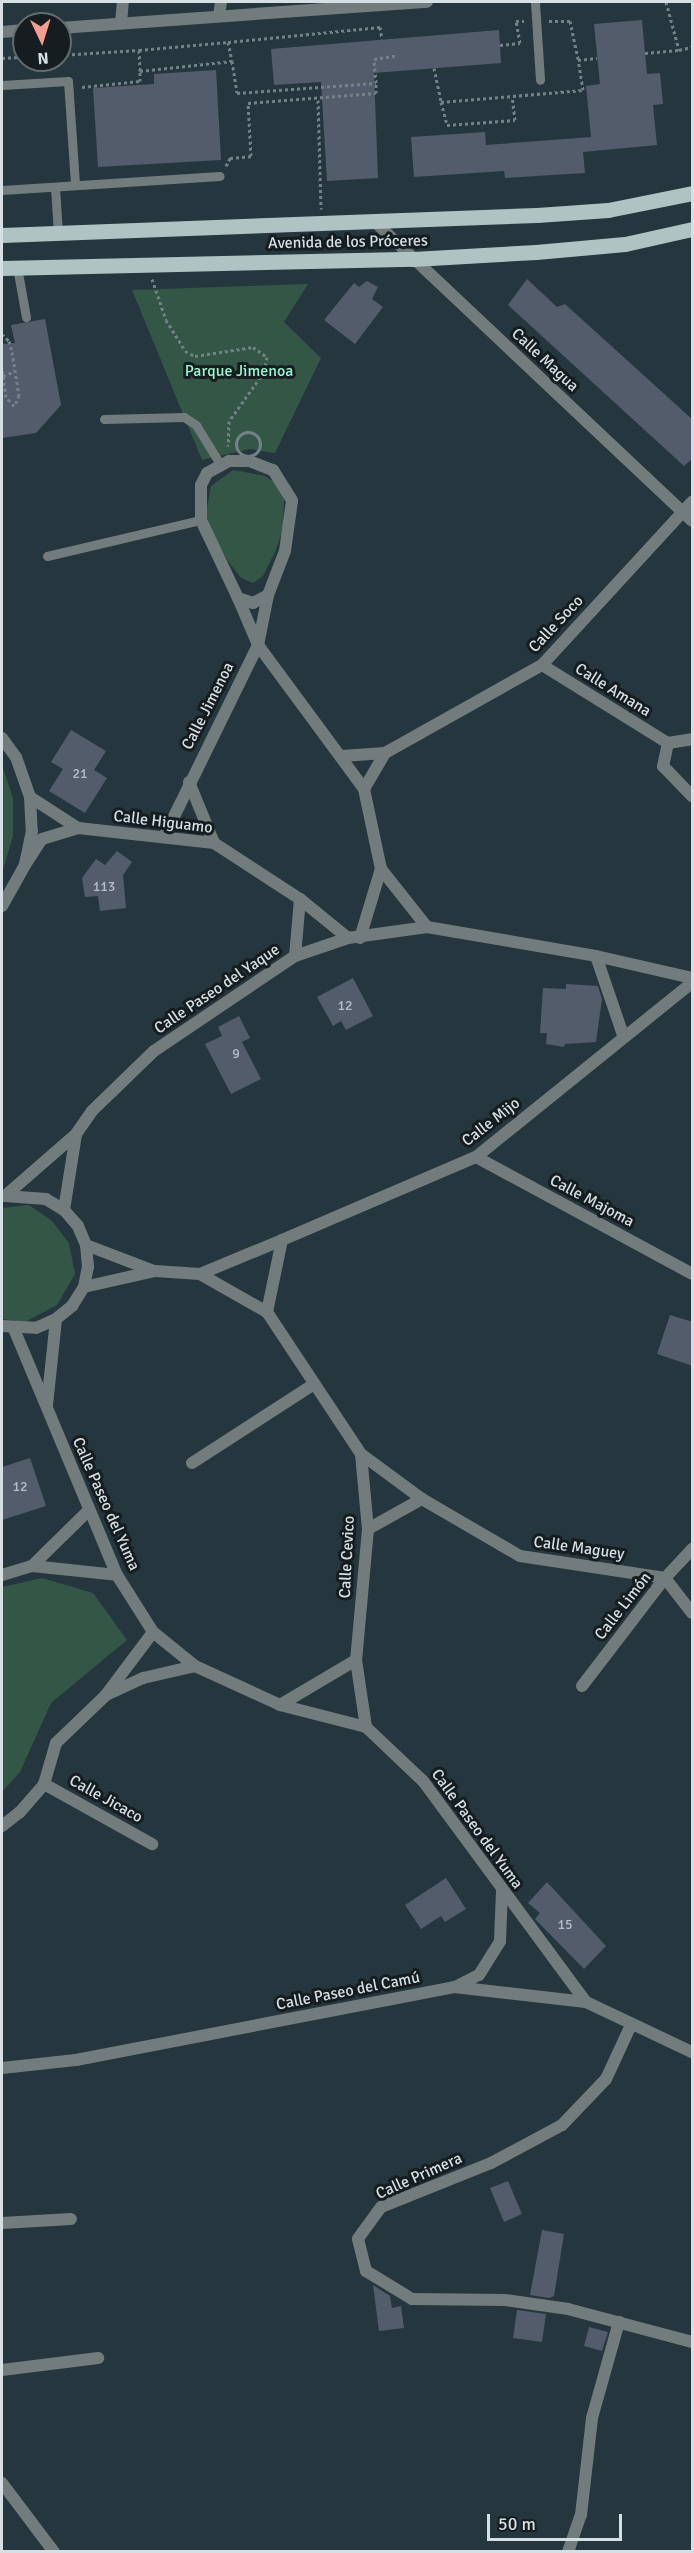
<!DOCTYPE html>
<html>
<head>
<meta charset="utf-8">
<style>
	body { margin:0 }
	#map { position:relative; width:694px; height:2553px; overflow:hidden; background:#26363e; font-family:Signika,sans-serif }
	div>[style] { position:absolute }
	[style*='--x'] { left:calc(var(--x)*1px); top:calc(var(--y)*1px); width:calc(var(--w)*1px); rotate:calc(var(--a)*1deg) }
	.green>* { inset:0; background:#335647 }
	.building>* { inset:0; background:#535c6a }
	.path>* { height:3px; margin-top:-1.5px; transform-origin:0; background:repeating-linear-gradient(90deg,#748188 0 3px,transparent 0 6px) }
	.path>.ring { margin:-1.5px; padding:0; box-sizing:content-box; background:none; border:3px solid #748188; border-radius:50% }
	.lane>* { height:9px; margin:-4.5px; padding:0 4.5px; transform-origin:4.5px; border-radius:4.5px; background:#727c7c }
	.street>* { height:12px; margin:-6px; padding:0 6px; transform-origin:6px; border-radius:6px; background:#727c7c }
	.primary>* { height:15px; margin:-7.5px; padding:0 7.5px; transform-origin:7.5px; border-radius:7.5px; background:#afc3c3 }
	span { translate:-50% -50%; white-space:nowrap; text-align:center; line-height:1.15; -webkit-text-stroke:6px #151d20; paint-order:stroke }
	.number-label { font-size:14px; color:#b4bec6 }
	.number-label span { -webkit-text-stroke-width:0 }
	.street-label { font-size:16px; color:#d5dfe4 }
	.park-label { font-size:16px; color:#9af4cd }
	.frame { position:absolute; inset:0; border:3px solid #d5dfe4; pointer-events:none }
	.north { position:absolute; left:12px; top:12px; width:60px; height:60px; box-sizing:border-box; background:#151d20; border:2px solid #626b6e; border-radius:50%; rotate:176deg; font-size:16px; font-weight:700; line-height:24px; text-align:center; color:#d5dfe4 }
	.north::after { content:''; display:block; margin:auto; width:21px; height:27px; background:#f59d8f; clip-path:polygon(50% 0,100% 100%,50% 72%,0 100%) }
	.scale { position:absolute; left:487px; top:2514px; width:135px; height:27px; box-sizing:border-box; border:3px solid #d5dfe4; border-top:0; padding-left:8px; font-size:18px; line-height:21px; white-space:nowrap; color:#d5dfe4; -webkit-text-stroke:4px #151d20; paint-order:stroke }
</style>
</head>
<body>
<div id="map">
	<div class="green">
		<i style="clip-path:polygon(308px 284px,284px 322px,321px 358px,275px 453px,250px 449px,202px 460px,132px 290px)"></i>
		<i style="clip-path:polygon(233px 470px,265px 476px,278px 485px,284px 499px,283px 529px,275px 552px,263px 576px,253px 583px,241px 578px,228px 561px,211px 533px,206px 514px,211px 486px)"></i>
		<i style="clip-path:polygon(2px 765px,13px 798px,13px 836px,2px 873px)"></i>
		<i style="clip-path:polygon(29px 1205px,52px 1221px,69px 1243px,75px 1274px,57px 1305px,25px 1322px,2px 1319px,2px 1208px)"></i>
		<i style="clip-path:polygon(42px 1578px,93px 1593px,127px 1640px,51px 1703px,20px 1772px,2px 1792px,2px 1587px)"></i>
	</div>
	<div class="building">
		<i style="clip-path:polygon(642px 20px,647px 74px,660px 73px,663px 104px,653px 105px,657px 145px,583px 152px,585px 173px,505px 178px,504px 171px,414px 177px,411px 137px,485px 132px,486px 145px,591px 137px,586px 86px,600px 84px,594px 24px)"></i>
		<i style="clip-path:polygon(499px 30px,501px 63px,374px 73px,378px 178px,327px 181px,321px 82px,274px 85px,271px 49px)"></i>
		<i style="clip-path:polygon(216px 70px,221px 160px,98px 167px,93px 88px,154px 84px,154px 74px)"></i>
		<i style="clip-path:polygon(527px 279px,557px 307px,565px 304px,693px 420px,693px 458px,684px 466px,508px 305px)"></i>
		<i style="clip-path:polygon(367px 281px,378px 287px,372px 299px,383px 307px,355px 344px,324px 320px,354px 283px,359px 287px)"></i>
		<i style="clip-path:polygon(45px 319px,61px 405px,36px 433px,2px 438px,2px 344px,15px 343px,11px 325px)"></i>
		<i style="clip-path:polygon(71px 730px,106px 751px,94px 770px,107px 778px,85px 813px,49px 791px,63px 769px,51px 762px)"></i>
		<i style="clip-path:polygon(117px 851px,132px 862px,123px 875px,126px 908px,100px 911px,98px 896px,85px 897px,82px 878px,96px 859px,105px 865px)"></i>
		<i style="clip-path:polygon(353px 978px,373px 1016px,346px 1030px,341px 1021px,333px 1026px,317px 997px)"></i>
		<i style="clip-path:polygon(566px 984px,598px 986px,602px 999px,596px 1042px,565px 1044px,564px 1047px,546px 1044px,547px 1033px,540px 1033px,543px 988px,566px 989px)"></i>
		<i style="clip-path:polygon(239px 1016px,250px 1038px,242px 1042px,261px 1079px,231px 1094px,205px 1044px,222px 1036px,218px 1027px)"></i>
		<i style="clip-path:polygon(670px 1315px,693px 1322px,693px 1366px,657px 1354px)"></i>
		<i style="clip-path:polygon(30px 1458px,46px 1506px,2px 1520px,2px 1467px)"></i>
		<i style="clip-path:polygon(446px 1878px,466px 1909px,445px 1922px,441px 1916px,421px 1929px,405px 1905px)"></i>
		<i style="clip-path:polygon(547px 1882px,606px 1946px,584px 1969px,535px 1919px,540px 1913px,528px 1903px)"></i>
		<i style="clip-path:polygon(508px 2181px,522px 2214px,504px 2222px,490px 2188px)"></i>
		<i style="clip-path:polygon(542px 2230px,564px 2234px,554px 2296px,549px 2298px,530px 2295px)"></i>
		<i style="clip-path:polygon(373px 2285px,390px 2296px,392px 2308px,401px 2306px,404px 2328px,379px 2331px)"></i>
		<i style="clip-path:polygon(517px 2310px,546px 2314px,542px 2342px,513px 2338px)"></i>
		<i style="clip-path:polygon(589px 2327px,608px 2332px,602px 2351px,584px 2346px)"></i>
	</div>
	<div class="path">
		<i style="--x:666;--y:2;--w:50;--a:74.8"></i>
		<i style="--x:679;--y:50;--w:13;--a:-13"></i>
		<i style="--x:549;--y:21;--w:21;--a:0"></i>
		<i style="--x:570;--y:21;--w:40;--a:78"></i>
		<i style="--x:228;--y:42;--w:153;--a:-5.6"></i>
		<i style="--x:380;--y:27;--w:12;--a:81"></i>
		<i style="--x:500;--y:45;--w:20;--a:-6"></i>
		<i style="--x:520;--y:43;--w:22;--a:-100"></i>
		<i style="--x:516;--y:21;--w:8;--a:0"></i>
		<i style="--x:139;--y:50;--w:89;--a:-5.1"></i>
		<i style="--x:228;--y:42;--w:19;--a:78"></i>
		<i style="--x:645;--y:53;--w:34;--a:-5"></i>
		<i style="--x:60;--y:55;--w:79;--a:-3.6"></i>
		<i style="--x:139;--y:50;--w:21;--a:87"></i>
		<i style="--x:2;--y:58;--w:22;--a:-3"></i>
		<i style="--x:434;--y:68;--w:35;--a:78"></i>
		<i style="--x:441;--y:102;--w:143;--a:-4.8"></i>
		<i style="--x:583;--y:90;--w:30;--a:-99"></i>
		<i style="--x:578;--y:60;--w:19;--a:-6"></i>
		<i style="--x:82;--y:87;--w:58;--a:-5.9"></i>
		<i style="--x:140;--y:81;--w:10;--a:-90"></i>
		<i style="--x:140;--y:71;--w:93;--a:-6.2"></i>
		<i style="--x:232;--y:61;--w:32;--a:81"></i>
		<i style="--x:237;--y:93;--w:139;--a:-4.1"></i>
		<i style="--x:376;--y:83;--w:24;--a:-95"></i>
		<i style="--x:374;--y:59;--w:24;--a:-9"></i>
		<i style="--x:318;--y:100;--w:109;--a:88.4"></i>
		<i style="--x:441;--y:102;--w:24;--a:75"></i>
		<i style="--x:447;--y:125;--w:68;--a:-4.2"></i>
		<i style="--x:515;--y:120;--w:23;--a:-97"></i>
		<i style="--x:226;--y:166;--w:9;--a:-63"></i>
		<i style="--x:230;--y:158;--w:21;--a:-5"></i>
		<i style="--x:251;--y:156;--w:53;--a:-93.2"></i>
		<i style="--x:248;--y:103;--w:128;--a:-4.5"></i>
		<i style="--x:376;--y:93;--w:10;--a:-90"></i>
		<i style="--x:152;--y:279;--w:43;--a:71.1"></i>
		<i style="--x:166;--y:320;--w:36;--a:58"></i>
		<i style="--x:185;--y:351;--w:11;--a:27"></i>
		<i style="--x:195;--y:356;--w:59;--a:-8.8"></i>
		<i style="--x:253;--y:347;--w:17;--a:36"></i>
		<i style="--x:267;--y:357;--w:15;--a:101"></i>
		<i style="--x:264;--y:372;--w:60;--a:125.5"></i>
		<i style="--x:229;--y:421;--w:25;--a:92"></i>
		<i style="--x:2;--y:334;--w:10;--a:45"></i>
		<i style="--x:9;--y:341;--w:11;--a:75"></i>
		<i style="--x:12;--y:352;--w:44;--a:80.8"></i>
		<i style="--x:19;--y:395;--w:12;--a:114"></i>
		<i style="--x:14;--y:406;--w:12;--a:-132"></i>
		<i style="--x:6;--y:397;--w:30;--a:-98"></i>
		<i style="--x:3;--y:376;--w:13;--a:-23"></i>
		<i class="ring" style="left:236px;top:432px;width:21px;height:21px"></i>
	</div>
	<div class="lane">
		<i style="--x:535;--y:2;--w:78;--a:86.3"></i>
		<i style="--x:2;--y:85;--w:66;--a:-3.5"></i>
		<i style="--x:68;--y:81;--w:104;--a:86.1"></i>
		<i style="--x:55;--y:187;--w:46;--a:86.3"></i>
		<i style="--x:2;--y:190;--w:218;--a:-3.7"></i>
		<i style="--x:17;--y:267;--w:51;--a:79.8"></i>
		<i style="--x:104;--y:419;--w:80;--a:-1.4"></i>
		<i style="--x:184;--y:417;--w:14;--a:34"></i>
		<i style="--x:196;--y:425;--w:46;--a:58.4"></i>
		<i style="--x:47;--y:556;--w:158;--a:-13.2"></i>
	</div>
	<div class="street">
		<i style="--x:219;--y:16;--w:14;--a:-82"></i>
		<i style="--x:121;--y:23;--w:21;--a:-85"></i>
		<i style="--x:60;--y:28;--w:368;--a:-4.1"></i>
		<i style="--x:2;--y:32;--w:22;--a:-5"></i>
		<i style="--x:376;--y:223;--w:434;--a:43.3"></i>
		<i style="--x:229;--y:461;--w:20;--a:0"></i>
		<i style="--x:249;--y:461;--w:26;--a:21"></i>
		<i style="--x:273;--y:470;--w:36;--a:58"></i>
		<i style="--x:292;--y:501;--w:50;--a:98"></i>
		<i style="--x:285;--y:551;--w:47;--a:111.1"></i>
		<i style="--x:268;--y:595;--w:17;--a:152"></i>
		<i style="--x:253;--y:603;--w:16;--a:-162"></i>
		<i style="--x:238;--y:598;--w:86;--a:-115.4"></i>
		<i style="--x:201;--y:520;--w:35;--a:-90"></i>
		<i style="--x:201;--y:485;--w:13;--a:-63"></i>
		<i style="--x:207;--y:473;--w:25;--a:-29"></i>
		<i style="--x:238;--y:598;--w:51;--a:66.9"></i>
		<i style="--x:258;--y:645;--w:179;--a:53.6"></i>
		<i style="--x:364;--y:789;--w:82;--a:78"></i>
		<i style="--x:381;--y:869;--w:74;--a:51.6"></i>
		<i style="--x:542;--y:665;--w:148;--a:31.8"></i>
		<i style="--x:668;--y:743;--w:24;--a:-9"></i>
		<i style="--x:2;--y:738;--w:24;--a:54"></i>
		<i style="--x:16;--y:757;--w:42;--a:70.7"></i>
		<i style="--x:30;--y:797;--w:34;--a:87"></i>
		<i style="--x:32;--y:831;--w:35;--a:102"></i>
		<i style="--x:25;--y:865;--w:47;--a:119.3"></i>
		<i style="--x:668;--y:743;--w:24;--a:102"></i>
		<i style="--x:663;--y:766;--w:42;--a:46"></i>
		<i style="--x:342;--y:756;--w:43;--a:-4"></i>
		<i style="--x:385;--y:753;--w:180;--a:-29.3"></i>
		<i style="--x:542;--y:665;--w:222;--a:-47.4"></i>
		<i style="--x:189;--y:782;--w:66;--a:67.7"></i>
		<i style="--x:364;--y:789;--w:42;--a:-59.7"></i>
		<i style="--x:30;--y:797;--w:57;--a:32.9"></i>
		<i style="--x:164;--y:837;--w:214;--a:-63.9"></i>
		<i style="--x:258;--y:645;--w:51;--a:-78.7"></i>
		<i style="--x:25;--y:865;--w:31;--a:-57"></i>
		<i style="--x:42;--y:839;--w:38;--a:-17"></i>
		<i style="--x:78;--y:828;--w:137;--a:6.3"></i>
		<i style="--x:214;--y:843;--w:103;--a:33.1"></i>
		<i style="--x:300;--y:899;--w:57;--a:95"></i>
		<i style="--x:300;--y:899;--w:62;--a:39.1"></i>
		<i style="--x:360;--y:938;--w:72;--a:-73.1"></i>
		<i style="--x:596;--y:956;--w:83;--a:71.1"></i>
		<i style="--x:476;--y:1157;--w:246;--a:28.4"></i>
		<i style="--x:5;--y:1196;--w:94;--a:-41.1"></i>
		<i style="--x:76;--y:1134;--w:28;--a:-55"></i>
		<i style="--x:92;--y:1111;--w:86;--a:-44.1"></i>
		<i style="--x:154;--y:1051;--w:170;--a:-34"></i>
		<i style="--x:295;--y:956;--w:56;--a:-18.8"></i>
		<i style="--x:348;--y:938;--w:80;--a:-7.9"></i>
		<i style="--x:427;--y:927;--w:171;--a:9.7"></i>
		<i style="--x:596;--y:956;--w:98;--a:12.9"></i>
		<i style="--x:64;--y:1210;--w:77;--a:-81"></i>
		<i style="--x:282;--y:1240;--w:211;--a:-23.2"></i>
		<i style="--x:476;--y:1157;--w:277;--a:-38.9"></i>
		<i style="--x:86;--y:1245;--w:73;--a:20.9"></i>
		<i style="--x:200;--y:1274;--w:77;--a:29.6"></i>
		<i style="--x:84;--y:1287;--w:73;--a:-12.7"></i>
		<i style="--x:155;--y:1271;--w:45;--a:3.8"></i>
		<i style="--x:200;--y:1274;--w:89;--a:-22.5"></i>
		<i style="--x:282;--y:1240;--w:74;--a:101.8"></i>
		<i style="--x:267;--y:1312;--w:170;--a:56.5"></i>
		<i style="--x:361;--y:1454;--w:76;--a:36.4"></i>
		<i style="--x:422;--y:1499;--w:113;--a:30.2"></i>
		<i style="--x:520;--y:1556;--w:147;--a:8.6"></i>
		<i style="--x:665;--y:1578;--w:44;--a:52.4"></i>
		<i style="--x:2;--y:1326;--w:34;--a:3"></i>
		<i style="--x:36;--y:1328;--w:22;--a:-24"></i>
		<i style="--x:56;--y:1319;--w:21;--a:-39"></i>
		<i style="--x:72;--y:1306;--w:22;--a:-58"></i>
		<i style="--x:84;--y:1287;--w:20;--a:-79"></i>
		<i style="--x:88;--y:1267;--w:22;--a:-95"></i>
		<i style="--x:86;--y:1245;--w:21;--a:-113"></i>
		<i style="--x:78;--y:1226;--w:21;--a:-131"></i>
		<i style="--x:64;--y:1210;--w:21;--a:-149"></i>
		<i style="--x:46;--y:1199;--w:41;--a:-175.8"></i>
		<i style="--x:14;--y:1329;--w:267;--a:67.3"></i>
		<i style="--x:117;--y:1575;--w:67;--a:57.7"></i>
		<i style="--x:153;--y:1632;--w:54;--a:39"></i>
		<i style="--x:195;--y:1666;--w:94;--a:24.6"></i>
		<i style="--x:280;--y:1705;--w:89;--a:14.3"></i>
		<i style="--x:366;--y:1727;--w:79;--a:43.5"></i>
		<i style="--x:423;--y:1781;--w:275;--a:53.6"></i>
		<i style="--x:47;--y:1405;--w:86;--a:-84"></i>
		<i style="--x:361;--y:1454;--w:75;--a:84.7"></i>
		<i style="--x:368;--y:1529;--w:132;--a:95.2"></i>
		<i style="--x:356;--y:1660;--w:68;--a:81.5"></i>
		<i style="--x:192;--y:1463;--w:145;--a:-32.9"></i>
		<i style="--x:368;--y:1529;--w:62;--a:-29.1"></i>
		<i style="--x:32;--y:1566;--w:78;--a:-44.5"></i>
		<i style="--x:2;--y:1575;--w:31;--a:-17"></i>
		<i style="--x:32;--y:1566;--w:85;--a:6"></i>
		<i style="--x:582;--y:1686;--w:136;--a:-52.5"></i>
		<i style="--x:665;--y:1578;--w:40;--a:-47"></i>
		<i style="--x:106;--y:1695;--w:41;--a:-24.7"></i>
		<i style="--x:143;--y:1678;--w:53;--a:-13"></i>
		<i style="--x:280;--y:1705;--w:88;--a:-30.6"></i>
		<i style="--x:44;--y:1784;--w:124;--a:29.1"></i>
		<i style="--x:2;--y:1826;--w:23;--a:-38"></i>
		<i style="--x:20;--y:1812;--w:37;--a:-49"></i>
		<i style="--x:44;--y:1784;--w:43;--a:-73.7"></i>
		<i style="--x:56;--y:1743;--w:68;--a:-43.8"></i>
		<i style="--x:105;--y:1696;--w:80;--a:-53.1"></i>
		<i style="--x:455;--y:1987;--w:27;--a:-27"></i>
		<i style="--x:479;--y:1975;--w:40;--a:-58"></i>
		<i style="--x:500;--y:1941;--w:49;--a:-87.7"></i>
		<i style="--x:631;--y:2025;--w:60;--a:114.8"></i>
		<i style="--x:606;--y:2079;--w:64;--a:133.7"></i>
		<i style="--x:562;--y:2125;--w:81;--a:151.8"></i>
		<i style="--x:491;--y:2163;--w:118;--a:158.2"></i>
		<i style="--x:381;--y:2207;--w:39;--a:126"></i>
		<i style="--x:358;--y:2239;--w:33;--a:76"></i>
		<i style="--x:366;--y:2271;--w:54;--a:31.3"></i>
		<i style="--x:412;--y:2299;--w:93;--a:0.6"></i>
		<i style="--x:505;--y:2300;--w:64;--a:8.1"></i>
		<i style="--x:568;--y:2309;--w:128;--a:14.9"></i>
		<i style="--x:2;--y:2068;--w:74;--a:-6.2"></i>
		<i style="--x:76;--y:2060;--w:385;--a:-10.9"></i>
		<i style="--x:454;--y:1987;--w:133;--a:6.5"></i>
		<i style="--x:586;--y:2002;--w:117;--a:25.3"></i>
		<i style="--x:2;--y:2223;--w:69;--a:-3.3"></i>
		<i style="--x:2;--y:2370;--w:97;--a:-7.1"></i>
		<i style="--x:2;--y:2483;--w:86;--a:53"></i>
		<i style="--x:568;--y:2552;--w:39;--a:-71"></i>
		<i style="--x:581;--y:2515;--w:98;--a:-83.5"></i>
		<i style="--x:592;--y:2418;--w:100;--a:-74.3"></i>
	</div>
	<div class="primary">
		<i style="--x:2;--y:235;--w:535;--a:-2.14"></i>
		<i style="--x:537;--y:215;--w:71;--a:-4"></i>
		<i style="--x:608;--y:210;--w:86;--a:-11.4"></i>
		<i style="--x:2;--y:268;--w:411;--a:-1.3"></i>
		<i style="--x:413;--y:259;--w:123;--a:-3.3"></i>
		<i style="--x:536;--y:252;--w:89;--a:-5.1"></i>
		<i style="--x:625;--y:244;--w:69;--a:-12.6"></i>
	</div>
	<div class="number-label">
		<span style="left:80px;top:774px">21</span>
		<span style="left:104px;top:887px">113</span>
		<span style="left:345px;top:1006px">12</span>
		<span style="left:236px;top:1054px">9</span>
		<span style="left:20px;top:1487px">12</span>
		<span style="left:565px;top:1925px">15</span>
	</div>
	<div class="street-label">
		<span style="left:348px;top:242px;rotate:-1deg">Avenida de los Próceres</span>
		<span style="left:545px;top:360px;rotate:43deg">Calle Magua</span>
		<span style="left:556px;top:624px;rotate:-47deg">Calle Soco</span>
		<span style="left:613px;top:690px;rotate:32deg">Calle Amana</span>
		<span style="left:208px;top:706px;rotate:-63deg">Calle Jimenoa</span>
		<span style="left:163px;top:822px;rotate:7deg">Calle Higuamo</span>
		<span style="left:217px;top:989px;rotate:-34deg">Calle Paseo del Yaque</span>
		<span style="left:491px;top:1122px;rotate:-38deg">Calle Mijo</span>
		<span style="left:592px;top:1201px;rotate:28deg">Calle Majoma</span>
		<span style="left:106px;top:1504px;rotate:66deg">Calle Paseo del Yuma</span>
		<span style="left:579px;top:1548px;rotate:8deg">Calle Maguey</span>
		<span style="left:347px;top:1557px;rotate:-87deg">Calle Cevico</span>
		<span style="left:623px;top:1606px;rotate:-52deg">Calle Limón</span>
		<span style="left:106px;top:1799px;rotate:29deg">Calle Jicaco</span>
		<span style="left:477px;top:1829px;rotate:54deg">Calle Paseo del Yuma</span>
		<span style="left:348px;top:1991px;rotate:-11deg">Calle Paseo del Camú</span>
		<span style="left:419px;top:2176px;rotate:-24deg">Calle Primera</span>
	</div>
	<div class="park-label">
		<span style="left:239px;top:371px">Parque Jimenoa</span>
	</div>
	<div class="frame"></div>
	<div class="north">N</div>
	<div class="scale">50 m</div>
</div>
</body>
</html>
